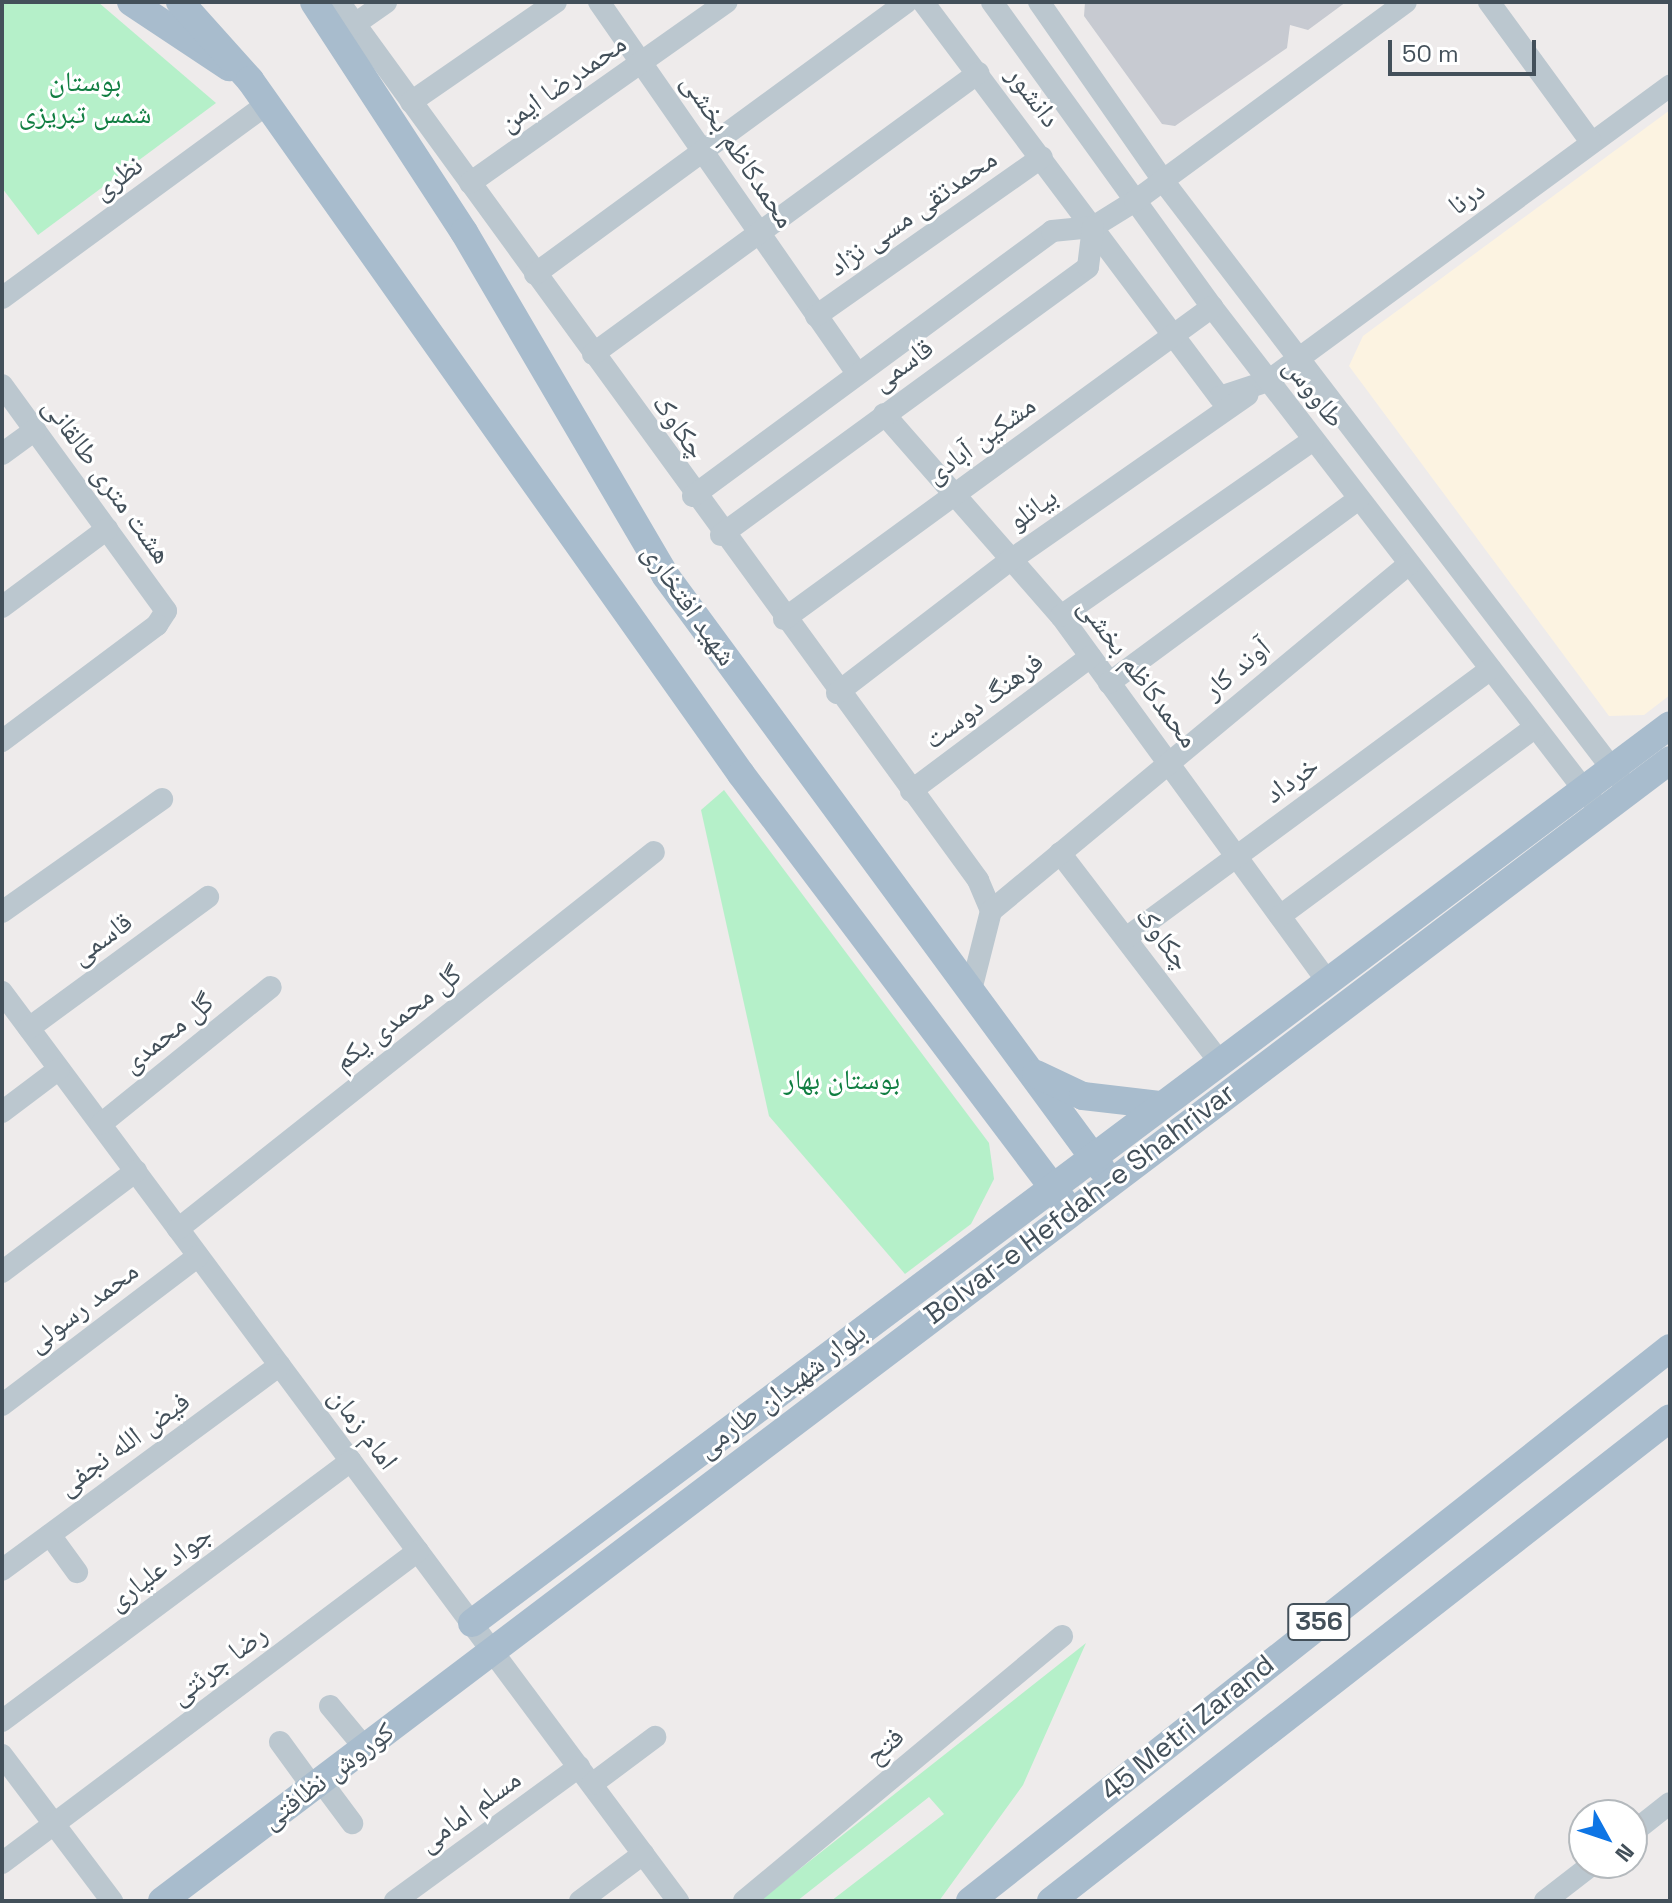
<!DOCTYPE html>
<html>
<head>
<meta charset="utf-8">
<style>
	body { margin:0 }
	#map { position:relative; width:1672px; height:1903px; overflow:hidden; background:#eeebeb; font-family:"Space Grotesk","Noto Naskh Arabic",sans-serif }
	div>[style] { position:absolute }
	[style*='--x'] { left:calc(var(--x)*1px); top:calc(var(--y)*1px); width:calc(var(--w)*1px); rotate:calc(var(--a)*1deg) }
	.commercial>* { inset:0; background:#fcf3e1 }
	.green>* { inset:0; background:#b5f0c9 }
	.building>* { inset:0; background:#c7cad1 }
	.minor>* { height:22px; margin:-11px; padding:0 11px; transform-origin:11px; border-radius:11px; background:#bbc7cf }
	.major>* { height:28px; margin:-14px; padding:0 14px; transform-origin:14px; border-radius:14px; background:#a8bccd }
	span { translate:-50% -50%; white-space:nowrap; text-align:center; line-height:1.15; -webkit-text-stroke:6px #fff; paint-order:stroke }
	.shield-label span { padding:2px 6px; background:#fff; border:2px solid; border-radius:6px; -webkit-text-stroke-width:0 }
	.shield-label { font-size:26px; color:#43505a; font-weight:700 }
	.park-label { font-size:28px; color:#117e42 }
	.street-label { font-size:28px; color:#43505a }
	.frame { position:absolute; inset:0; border:4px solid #43505a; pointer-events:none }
	.north { position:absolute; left:1568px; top:1799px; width:80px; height:80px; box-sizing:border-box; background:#fff; border:2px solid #b4b9bd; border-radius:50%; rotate:130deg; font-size:22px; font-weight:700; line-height:32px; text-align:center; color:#43505a }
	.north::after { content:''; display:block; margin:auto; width:28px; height:36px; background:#0e75e5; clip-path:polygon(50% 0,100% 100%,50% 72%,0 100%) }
	.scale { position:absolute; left:1388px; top:40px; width:148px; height:36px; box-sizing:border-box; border:4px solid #43505a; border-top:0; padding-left:10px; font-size:24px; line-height:28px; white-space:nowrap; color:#43505a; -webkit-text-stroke:6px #fff; paint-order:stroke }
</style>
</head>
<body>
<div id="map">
	<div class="commercial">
		<i style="clip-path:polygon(1670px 110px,1670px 695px,1644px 715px,1609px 716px,1349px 366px,1363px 336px)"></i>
	</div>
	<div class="green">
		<i style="clip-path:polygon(2px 2px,98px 2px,216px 103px,38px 235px,2px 188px)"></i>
		<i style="clip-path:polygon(724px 790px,989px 1143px,994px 1179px,971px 1224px,905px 1274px,769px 1116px,701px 810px)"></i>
		<i style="clip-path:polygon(1086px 1643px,1023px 1785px,939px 1901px,831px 1901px,944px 1814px,929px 1797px,797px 1901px,759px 1901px)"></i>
	</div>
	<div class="building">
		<i style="clip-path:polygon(1085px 2px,1346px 2px,1308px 30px,1290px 25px,1287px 48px,1175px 126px,1162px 124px,1084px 16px)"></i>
	</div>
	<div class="minor">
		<i style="--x:339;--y:2;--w:1086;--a:53.95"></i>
		<i style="--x:978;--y:880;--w:34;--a:67"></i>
		<i style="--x:991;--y:911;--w:81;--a:104.2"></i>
		<i style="--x:599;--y:2;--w:450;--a:55.2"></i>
		<i style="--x:923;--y:2;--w:494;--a:53.1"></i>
		<i style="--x:1220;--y:397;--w:51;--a:-18.4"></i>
		<i style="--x:1268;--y:381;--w:499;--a:-36.3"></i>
		<i style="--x:992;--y:2;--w:376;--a:54.2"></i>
		<i style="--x:1212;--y:307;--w:622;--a:52.38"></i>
		<i style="--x:1039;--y:2;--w:219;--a:55.2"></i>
		<i style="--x:1164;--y:182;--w:751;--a:52.63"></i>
		<i style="--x:1489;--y:2;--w:173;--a:53.9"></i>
		<i style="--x:355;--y:24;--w:38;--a:-35"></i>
		<i style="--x:411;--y:102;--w:176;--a:-34.6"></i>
		<i style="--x:470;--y:183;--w:314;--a:-35.2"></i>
		<i style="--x:535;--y:274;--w:460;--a:-36.2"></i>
		<i style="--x:2;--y:298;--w:328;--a:-36.2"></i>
		<i style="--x:816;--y:316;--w:276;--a:-35.1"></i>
		<i style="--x:593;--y:354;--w:477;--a:-36.1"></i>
		<i style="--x:2;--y:385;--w:279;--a:54"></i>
		<i style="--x:166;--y:611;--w:17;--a:123"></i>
		<i style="--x:157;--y:625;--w:194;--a:143.2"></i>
		<i style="--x:884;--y:414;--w:269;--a:48.8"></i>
		<i style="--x:1061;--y:616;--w:452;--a:53.9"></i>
		<i style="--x:2;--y:454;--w:41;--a:-36"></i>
		<i style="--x:693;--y:496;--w:446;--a:-36.4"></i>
		<i style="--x:1052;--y:231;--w:41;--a:-5.6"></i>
		<i style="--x:1093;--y:227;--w:49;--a:-31.8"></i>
		<i style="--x:1135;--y:201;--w:336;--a:-36.3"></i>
		<i style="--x:721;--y:535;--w:454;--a:-36.1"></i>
		<i style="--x:1088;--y:267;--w:40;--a:-82.9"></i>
		<i style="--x:2;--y:607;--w:131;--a:-36.6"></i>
		<i style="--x:1061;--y:616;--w:307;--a:-34.9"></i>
		<i style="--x:784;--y:619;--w:530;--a:-36.09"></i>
		<i style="--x:1109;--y:683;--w:310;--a:-36.4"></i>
		<i style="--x:837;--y:693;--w:215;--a:-37.5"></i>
		<i style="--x:1008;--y:562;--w:292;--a:-34.9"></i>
		<i style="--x:911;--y:791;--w:224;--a:-36.8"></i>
		<i style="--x:1060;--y:853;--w:260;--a:52.6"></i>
		<i style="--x:991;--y:911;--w:543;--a:-39.7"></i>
		<i style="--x:2;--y:912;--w:196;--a:-35.2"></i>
		<i style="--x:1280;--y:916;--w:317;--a:-36.5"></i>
		<i style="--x:1126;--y:938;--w:453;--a:-36.4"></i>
		<i style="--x:2;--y:992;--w:1133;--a:53.36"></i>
		<i style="--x:29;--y:1028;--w:222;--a:-36.2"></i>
		<i style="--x:2;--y:1112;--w:71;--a:-37"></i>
		<i style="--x:101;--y:1124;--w:218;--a:-38.9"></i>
		<i style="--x:178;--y:1229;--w:607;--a:-38.38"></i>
		<i style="--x:2;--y:1272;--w:168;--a:-37"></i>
		<i style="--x:2;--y:1405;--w:246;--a:-37.2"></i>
		<i style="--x:50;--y:1535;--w:46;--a:53.9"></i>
		<i style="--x:2;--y:1570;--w:345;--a:-36.4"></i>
		<i style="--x:330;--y:1706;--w:53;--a:50.3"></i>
		<i style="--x:2;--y:1721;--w:435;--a:-36.7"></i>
		<i style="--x:280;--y:1742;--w:54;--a:54"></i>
		<i style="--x:2;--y:1755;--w:183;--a:53"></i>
		<i style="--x:320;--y:1780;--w:54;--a:53.3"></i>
		<i style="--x:592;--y:1784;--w:79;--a:-36.7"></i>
		<i style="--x:1632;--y:1833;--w:48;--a:-38.3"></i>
		<i style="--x:2;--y:1863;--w:520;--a:-36.87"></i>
		<i style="--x:395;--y:1901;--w:228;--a:-36.1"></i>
		<i style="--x:580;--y:1901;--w:79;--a:-36.7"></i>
		<i style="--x:744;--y:1901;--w:414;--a:-39.8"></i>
		<i style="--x:1545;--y:1901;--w:62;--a:-37.8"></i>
	</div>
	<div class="major">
		<i style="--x:131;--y:2;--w:118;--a:33.6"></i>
		<i style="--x:180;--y:2;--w:105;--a:48.1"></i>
		<i style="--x:250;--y:80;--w:850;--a:54.72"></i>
		<i style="--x:741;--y:774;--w:545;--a:52.98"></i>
		<i style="--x:314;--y:2;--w:275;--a:56.9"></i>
		<i style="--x:464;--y:232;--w:398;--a:59.6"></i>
		<i style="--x:665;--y:575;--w:736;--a:53.68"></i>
		<i style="--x:1036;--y:1074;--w:52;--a:25.1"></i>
		<i style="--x:1083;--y:1096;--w:79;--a:6.6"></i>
		<i style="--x:472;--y:1623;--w:1497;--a:-36.85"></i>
		<i style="--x:162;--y:1901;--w:1891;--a:-37.11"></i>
		<i style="--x:970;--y:1901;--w:892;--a:-38.31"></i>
		<i style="--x:1051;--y:1901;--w:785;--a:-37.96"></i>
	</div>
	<div class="shield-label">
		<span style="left:1319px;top:1622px">356</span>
	</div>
	<div class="park-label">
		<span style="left:85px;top:97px">بوستان<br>شمس تبریزی</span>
		<span style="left:842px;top:1079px">بوستان بهار</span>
	</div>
	<div class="street-label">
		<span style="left:562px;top:82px;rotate:-35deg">محمدرضا ایمن</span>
		<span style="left:1034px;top:96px;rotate:53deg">دانشور</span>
		<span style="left:739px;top:150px;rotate:56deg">محمدکاظم بخشی</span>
		<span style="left:117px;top:177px;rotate:-36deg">نظری</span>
		<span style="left:1466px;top:197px;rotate:-36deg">درنا</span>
		<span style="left:912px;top:212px;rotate:-35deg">محمدتقی مسی نژاد</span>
		<span style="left:902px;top:364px;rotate:-36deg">قاسمی</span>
		<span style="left:1315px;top:392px;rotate:52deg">طاووس</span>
		<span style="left:680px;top:426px;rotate:55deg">چکاوک</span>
		<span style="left:980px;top:439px;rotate:-36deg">مشکین آبادی</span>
		<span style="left:108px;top:480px;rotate:54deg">هشت متری طالقانی</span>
		<span style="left:1032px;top:508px;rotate:-35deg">بیانلو</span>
		<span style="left:690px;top:604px;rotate:55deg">شهید افتخاری</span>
		<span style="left:1236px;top:668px;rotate:-40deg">آوند کار</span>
		<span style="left:1139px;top:672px;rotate:53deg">محمدکاظم بخشی</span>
		<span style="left:983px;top:700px;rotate:-37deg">فرهنگ دوست</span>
		<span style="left:1291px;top:779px;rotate:-36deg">خرداد</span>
		<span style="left:101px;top:938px;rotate:-36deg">قاسمی</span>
		<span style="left:1164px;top:938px;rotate:53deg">چکاوک</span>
		<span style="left:397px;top:1017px;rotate:-38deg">گل محمدی یکم</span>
		<span style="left:167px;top:1032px;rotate:-39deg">گل محمدی</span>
		<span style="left:1079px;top:1203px;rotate:-37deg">Bolvar-e Hefdah-e Shahrivar</span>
		<span style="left:82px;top:1306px;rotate:-37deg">محمد رسولی</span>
		<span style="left:781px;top:1390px;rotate:-37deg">بلوار شهیدان طارمی</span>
		<span style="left:364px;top:1428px;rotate:53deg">امام زمان</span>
		<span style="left:123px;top:1443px;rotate:-36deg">فیض الله نجفی</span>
		<span style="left:159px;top:1567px;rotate:-37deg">جواد علیاری</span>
		<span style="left:218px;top:1664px;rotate:-37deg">رضا جرئتی</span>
		<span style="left:1187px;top:1727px;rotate:-39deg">45 Metri Zarand</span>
		<span style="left:884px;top:1745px;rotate:-40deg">فتح</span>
		<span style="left:327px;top:1775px;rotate:-37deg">کوروش نظافتی</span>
		<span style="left:469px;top:1810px;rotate:-36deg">مسلم امامی</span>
	</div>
	<div class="frame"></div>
	<div class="north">N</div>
	<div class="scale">50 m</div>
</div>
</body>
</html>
